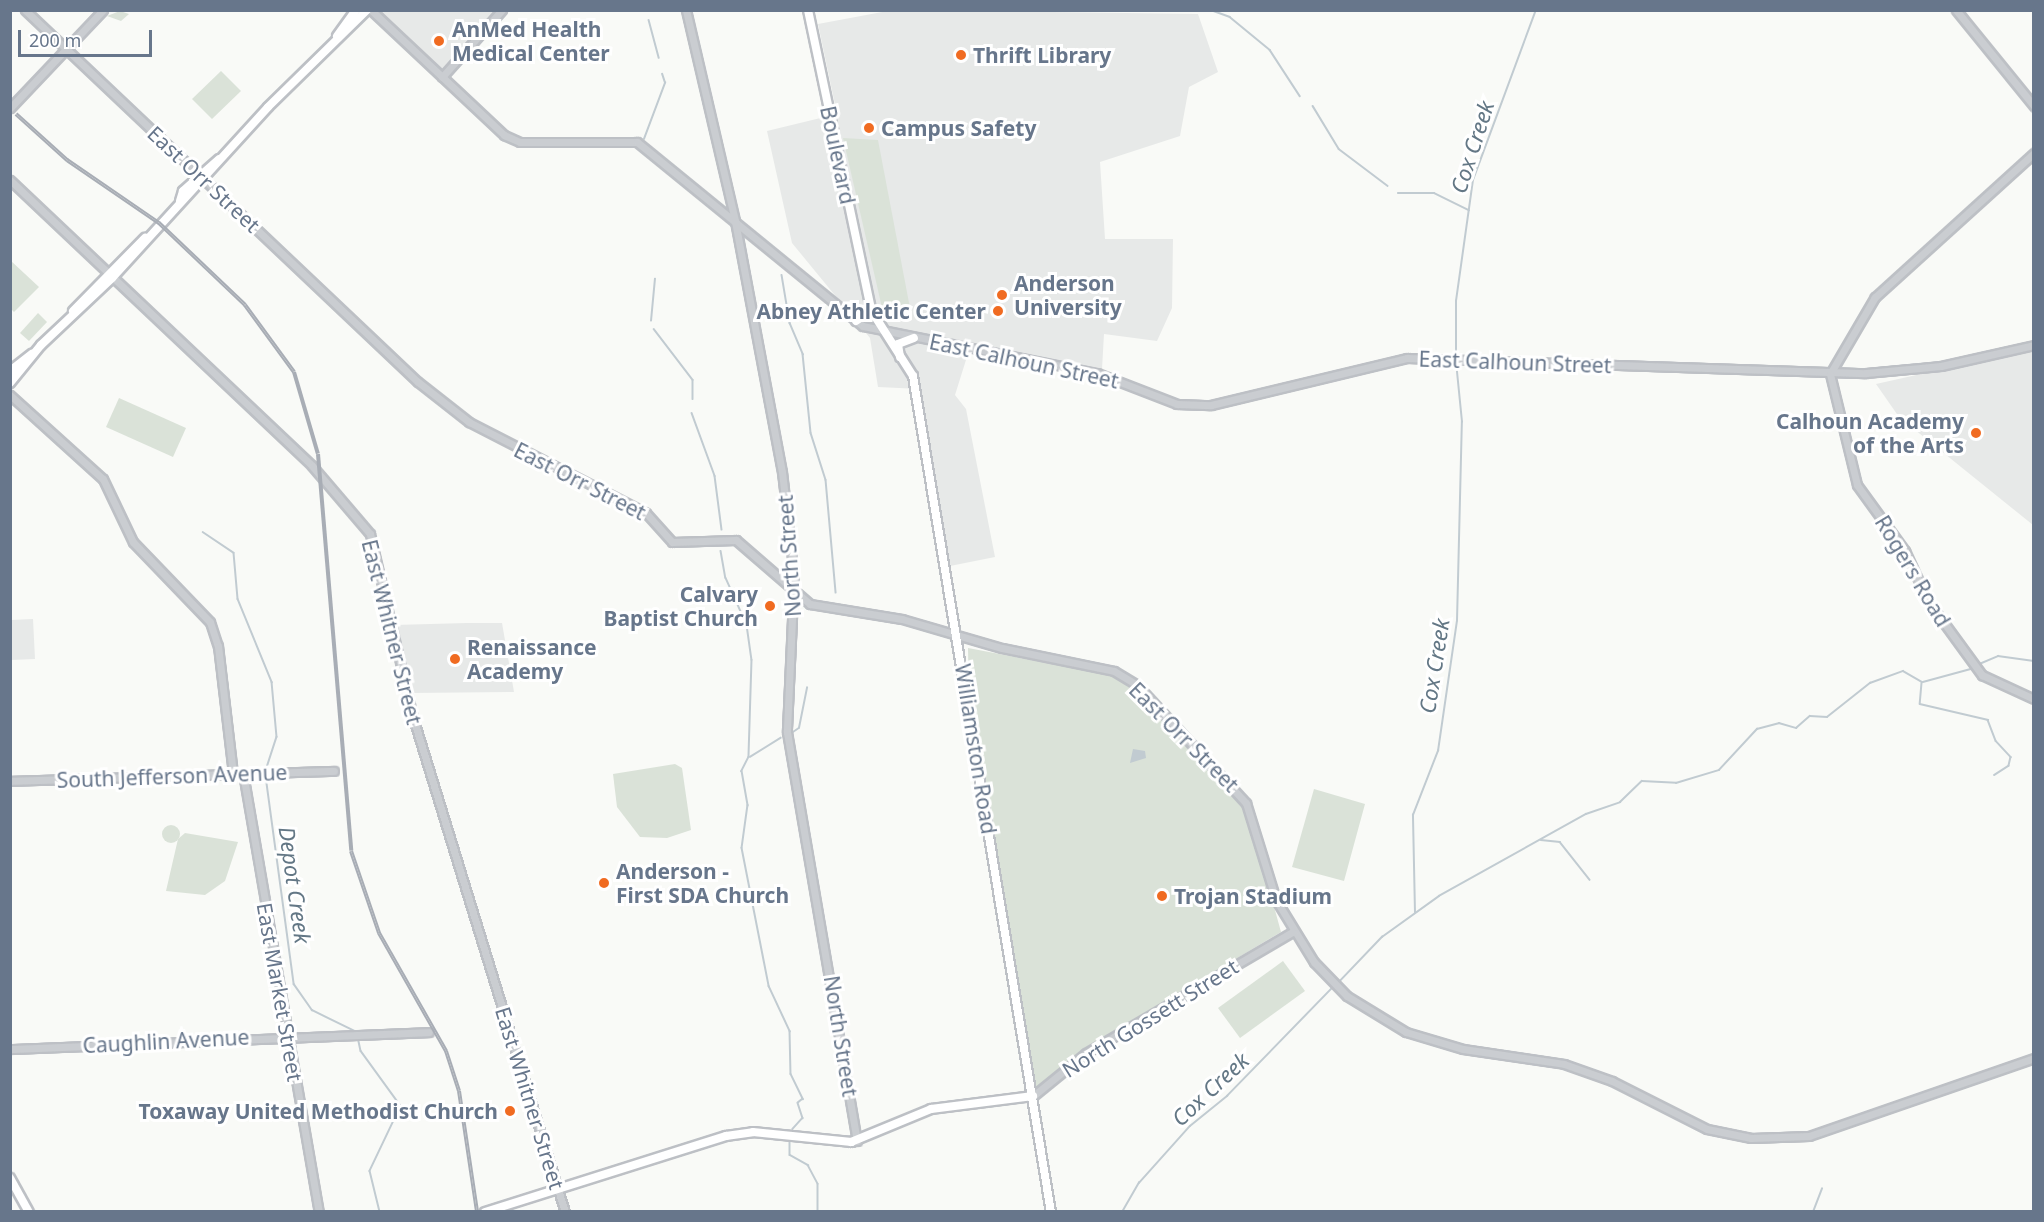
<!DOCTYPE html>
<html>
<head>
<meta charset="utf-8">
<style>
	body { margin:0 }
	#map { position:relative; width:2044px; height:1222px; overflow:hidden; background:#f9faf7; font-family:"Noto Sans",sans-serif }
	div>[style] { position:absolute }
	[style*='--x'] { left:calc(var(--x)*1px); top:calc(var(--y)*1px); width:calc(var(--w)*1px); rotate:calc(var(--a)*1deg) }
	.built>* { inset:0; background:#e7e9e8 }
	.green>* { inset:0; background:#dae2d8 }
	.round { border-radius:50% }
	.water>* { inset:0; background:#c1cbd1 }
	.stream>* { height:1.5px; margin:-0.75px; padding:0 0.75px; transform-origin:0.75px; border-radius:0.75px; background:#c1cbd1 }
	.roads { filter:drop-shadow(2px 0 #bdc0c5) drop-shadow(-2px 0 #bdc0c5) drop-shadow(0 2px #bdc0c5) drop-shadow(0 -2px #bdc0c5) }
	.minor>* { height:7px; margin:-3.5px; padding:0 3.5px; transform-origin:3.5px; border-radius:3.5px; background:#cacdd1 }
	.major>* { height:8px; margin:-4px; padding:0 4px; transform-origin:4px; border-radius:4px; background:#fff }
	.rail>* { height:4px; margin-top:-2px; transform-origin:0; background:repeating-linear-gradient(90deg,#fff 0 4.5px,#a8adb5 0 9px); box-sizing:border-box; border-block:2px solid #a8adb5 }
	.dots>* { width:16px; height:16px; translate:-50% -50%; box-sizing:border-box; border:3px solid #fff; border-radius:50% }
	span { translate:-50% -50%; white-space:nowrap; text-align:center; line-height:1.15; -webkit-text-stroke:6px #fff; paint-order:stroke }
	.poi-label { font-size:21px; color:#67768b; font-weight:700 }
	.left { translate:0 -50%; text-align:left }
	.right { translate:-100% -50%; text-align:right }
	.street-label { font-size:21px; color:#67768b }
	.water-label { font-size:22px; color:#637785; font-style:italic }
	.frame { position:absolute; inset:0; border:12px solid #67768b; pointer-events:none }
	.scale { position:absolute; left:18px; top:30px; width:134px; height:27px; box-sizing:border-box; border:3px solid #67768b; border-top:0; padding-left:8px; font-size:18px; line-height:21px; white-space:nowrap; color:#67768b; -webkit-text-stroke:4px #fff; paint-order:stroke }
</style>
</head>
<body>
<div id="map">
	<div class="built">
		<i style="clip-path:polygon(893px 10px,1198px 14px,1218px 72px,1189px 87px,1180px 136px,1100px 162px,1105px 239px,1173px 239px,1172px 308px,1157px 341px,1104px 334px,1102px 369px,971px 344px,955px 395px,966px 409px,995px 557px,950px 566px,920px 389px,878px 387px,870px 338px,792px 243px,767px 131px,837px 114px,818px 24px)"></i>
		<i style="clip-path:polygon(377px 11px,494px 11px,442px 72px)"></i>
		<i style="clip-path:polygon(2033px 349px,2034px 349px,2033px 525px,1899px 417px,1876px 384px)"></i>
		<i style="clip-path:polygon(33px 619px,35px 659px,11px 660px,11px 620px)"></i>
		<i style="clip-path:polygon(467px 623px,502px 623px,514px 692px,411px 693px,394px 625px)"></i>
	</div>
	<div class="green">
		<i style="clip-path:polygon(120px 11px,129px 14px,121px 21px,107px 16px)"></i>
		<i style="clip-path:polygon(221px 71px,241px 91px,212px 119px,192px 99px)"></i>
		<i style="clip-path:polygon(843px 138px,878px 140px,910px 308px,883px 312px)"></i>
		<i style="clip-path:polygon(10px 260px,39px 287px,14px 312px,11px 309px)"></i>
		<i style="clip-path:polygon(38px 313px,47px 322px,29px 341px,20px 333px)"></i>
		<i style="clip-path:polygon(119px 398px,186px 428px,173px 457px,106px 427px)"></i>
		<i style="clip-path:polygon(968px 648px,1115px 676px,1150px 704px,1247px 808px,1281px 932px,1088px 1047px,1033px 1096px,969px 702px)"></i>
		<i style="clip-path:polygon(675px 764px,682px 768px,691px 830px,667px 838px,640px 837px,617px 807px,613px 774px)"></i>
		<i style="clip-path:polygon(1314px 789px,1365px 804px,1344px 881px,1292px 867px)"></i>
		<i class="round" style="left:162px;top:825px;width:18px;height:18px"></i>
		<i style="clip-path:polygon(185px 833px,238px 842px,225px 881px,205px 895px,166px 891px,178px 839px)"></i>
		<i style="clip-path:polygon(1283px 961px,1305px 991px,1240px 1038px,1218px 1008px)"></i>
	</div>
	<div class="water">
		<i style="clip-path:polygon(1133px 749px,1145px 751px,1146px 758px,1130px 763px)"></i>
	</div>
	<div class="stream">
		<i style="--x:1211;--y:10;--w:20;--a:20"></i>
		<i style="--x:1230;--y:17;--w:52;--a:39.5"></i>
		<i style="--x:1270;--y:50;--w:55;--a:56.9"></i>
		<i style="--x:649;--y:20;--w:39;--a:75"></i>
		<i style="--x:1313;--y:106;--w:50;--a:58.8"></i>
		<i style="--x:1339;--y:149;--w:61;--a:37.1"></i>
		<i style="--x:644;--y:139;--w:60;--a:-69.4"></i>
		<i style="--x:665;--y:83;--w:9;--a:-108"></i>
		<i style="--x:1398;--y:193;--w:36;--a:0"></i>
		<i style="--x:1434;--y:193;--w:39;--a:26"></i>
		<i style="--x:782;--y:275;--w:49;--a:80.5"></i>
		<i style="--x:790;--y:323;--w:34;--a:67"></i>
		<i style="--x:803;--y:354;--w:79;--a:84.2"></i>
		<i style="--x:811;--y:433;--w:49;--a:72.3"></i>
		<i style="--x:826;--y:480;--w:113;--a:84.9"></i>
		<i style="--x:651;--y:321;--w:42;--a:-84.6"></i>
		<i style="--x:654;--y:329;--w:64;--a:52.6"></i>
		<i style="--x:693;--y:380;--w:19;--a:90"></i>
		<i style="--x:1456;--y:357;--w:56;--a:-90"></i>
		<i style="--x:1456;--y:301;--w:122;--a:-82"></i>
		<i style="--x:1473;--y:180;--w:181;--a:-69.7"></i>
		<i style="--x:692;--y:413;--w:67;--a:69.9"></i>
		<i style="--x:715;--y:476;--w:54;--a:82.6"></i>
		<i style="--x:203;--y:532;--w:37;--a:34"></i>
		<i style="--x:234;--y:553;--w:46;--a:85"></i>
		<i style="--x:238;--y:599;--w:90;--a:67.7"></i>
		<i style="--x:272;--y:682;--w:55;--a:84.8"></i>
		<i style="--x:277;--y:737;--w:36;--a:108"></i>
		<i style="--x:721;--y:551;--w:27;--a:80"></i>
		<i style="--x:726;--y:578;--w:51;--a:65.9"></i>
		<i style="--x:747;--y:625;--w:35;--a:82"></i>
		<i style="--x:752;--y:660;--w:97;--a:91.8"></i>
		<i style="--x:749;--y:757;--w:16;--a:117"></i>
		<i style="--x:742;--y:771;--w:35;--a:80"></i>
		<i style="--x:748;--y:805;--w:43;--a:97.9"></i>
		<i style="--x:742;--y:848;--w:141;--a:78.9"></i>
		<i style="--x:769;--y:986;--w:50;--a:65"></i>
		<i style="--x:790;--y:1031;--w:43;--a:88.7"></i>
		<i style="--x:791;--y:1074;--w:28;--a:64"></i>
		<i style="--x:803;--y:1099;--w:6;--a:141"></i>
		<i style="--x:798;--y:1103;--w:16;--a:72"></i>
		<i style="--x:803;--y:1118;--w:15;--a:132"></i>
		<i style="--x:1977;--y:665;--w:23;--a:-23"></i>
		<i style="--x:1998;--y:656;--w:36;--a:8"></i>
		<i style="--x:1923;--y:682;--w:50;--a:-15.2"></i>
		<i style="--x:1922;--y:683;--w:21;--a:95"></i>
		<i style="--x:1920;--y:704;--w:70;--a:13.2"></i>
		<i style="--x:1988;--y:720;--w:22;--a:69"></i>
		<i style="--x:1996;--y:741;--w:22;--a:47"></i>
		<i style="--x:2011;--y:757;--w:9;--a:103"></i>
		<i style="--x:2009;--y:766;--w:17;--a:147"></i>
		<i style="--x:793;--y:732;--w:7;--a:-34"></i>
		<i style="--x:799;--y:728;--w:41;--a:-78.7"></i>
		<i style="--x:750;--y:757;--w:36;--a:-32"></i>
		<i style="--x:266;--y:776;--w:210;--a:82.3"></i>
		<i style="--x:294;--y:984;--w:32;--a:55"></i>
		<i style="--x:312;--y:1010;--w:50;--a:26.1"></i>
		<i style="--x:1541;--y:840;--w:19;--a:6"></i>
		<i style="--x:1560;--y:842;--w:48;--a:51.7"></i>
		<i style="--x:1415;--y:913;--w:98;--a:-91.2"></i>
		<i style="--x:1413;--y:815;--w:69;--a:-68.7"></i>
		<i style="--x:1438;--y:751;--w:131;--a:-81.7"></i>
		<i style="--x:1457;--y:621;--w:199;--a:-88.6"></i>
		<i style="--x:1462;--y:422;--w:60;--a:-95.7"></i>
		<i style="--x:1338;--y:983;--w:64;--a:-46.3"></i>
		<i style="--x:1382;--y:937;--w:70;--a:-35.7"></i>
		<i style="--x:1439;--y:896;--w:168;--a:-29.2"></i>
		<i style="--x:1586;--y:814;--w:36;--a:-19"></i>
		<i style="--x:1620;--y:802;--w:30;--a:-44"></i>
		<i style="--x:1642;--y:781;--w:34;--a:3"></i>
		<i style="--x:1676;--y:783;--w:45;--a:-16.8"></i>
		<i style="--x:1719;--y:770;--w:56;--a:-47.2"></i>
		<i style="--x:1757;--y:729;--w:23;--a:-15"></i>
		<i style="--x:1779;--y:723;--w:18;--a:16"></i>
		<i style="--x:1796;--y:728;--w:18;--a:-41"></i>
		<i style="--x:1810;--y:716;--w:17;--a:3"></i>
		<i style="--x:1827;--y:717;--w:55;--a:-38.3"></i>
		<i style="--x:1870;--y:683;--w:35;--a:-20"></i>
		<i style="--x:1903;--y:671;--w:22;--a:30"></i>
		<i style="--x:358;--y:1037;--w:14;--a:78"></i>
		<i style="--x:361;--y:1051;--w:68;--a:54"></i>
		<i style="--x:401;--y:1106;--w:72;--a:115.5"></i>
		<i style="--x:370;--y:1171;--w:42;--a:76.3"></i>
		<i style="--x:790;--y:1140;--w:15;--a:90"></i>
		<i style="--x:790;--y:1155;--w:21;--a:29"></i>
		<i style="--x:808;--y:1165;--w:21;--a:62"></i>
		<i style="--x:818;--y:1184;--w:28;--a:90"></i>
		<i style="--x:1122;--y:1212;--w:34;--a:-60"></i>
		<i style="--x:1139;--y:1183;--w:76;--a:-48.2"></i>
		<i style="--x:1190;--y:1126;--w:48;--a:-39"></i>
		<i style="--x:1227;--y:1096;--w:153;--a:-45.8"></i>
		<i style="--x:1813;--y:1212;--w:25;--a:-69"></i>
	</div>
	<div class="roads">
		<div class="minor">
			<i style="--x:25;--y:10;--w:541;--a:43.43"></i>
			<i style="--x:418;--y:382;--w:65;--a:38.1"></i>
			<i style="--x:469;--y:422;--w:199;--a:27.2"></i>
			<i style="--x:646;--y:513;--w:39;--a:48"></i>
			<i style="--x:672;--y:542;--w:64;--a:-1.8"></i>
			<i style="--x:736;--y:540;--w:98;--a:40.9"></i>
			<i style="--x:810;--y:604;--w:93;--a:9.3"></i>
			<i style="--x:902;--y:619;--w:104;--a:16.2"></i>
			<i style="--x:1002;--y:648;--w:114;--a:11.6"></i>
			<i style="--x:1114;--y:671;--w:27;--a:31"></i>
			<i style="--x:1137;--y:685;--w:161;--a:47.3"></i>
			<i style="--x:1246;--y:803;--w:102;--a:72.8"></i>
			<i style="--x:1276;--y:900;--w:73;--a:58.5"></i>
			<i style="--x:1314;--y:962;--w:47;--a:45.9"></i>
			<i style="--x:1347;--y:996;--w:69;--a:31.4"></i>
			<i style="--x:1406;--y:1032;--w:59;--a:16.6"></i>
			<i style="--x:1463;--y:1049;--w:102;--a:8.4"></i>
			<i style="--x:1564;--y:1064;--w:51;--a:19.5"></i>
			<i style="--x:1612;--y:1081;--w:106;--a:26.8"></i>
			<i style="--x:1707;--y:1129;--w:45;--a:11.6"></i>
			<i style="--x:1751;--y:1138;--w:58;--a:-2"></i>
			<i style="--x:1809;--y:1136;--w:238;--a:-19.1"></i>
			<i style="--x:371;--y:10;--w:183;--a:43.2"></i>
			<i style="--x:504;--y:135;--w:17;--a:24"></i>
			<i style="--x:520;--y:142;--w:117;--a:0"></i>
			<i style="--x:637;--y:142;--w:291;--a:39.2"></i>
			<i style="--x:863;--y:326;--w:239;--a:11.4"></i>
			<i style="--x:1097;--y:373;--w:86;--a:21.2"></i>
			<i style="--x:1177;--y:404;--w:34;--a:2"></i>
			<i style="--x:1211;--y:405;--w:202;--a:-13.5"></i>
			<i style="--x:1407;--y:358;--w:459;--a:1.9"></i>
			<i style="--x:1866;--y:373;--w:75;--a:-5.3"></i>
			<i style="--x:1941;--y:366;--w:95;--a:-12.7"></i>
			<i style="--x:686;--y:10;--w:217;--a:76.9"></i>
			<i style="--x:735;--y:221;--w:255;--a:79.4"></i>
			<i style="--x:782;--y:472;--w:104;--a:83.4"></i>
			<i style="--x:794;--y:575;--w:157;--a:92.6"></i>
			<i style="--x:787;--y:732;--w:415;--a:80.3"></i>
			<i style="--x:1956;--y:10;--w:124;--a:50.9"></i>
			<i style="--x:442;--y:77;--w:90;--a:-48.2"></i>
			<i style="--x:10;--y:108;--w:135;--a:-46.5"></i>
			<i style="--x:2034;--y:153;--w:215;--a:137.8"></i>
			<i style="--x:1875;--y:297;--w:89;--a:120.3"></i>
			<i style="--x:1830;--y:374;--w:114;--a:76.3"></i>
			<i style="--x:1857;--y:485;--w:82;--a:54"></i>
			<i style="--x:1905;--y:551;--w:55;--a:65.3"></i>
			<i style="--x:1928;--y:601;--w:92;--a:53.9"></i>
			<i style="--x:1982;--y:675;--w:57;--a:24.8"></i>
			<i style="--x:10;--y:180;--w:416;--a:43.4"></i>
			<i style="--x:312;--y:466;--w:89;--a:49.5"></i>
			<i style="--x:370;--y:534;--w:192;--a:76.8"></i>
			<i style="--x:414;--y:721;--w:514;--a:72.91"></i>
			<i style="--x:10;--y:395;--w:125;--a:42.1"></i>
			<i style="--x:103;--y:479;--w:70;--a:64.5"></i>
			<i style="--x:133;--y:542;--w:111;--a:46.1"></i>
			<i style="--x:210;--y:622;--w:25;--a:72"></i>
			<i style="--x:218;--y:646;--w:128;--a:83.3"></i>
			<i style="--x:243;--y:773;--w:446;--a:80.2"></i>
			<i style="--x:10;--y:781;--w:324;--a:-1.8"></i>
			<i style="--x:10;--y:1049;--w:419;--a:-2.3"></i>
			<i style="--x:1033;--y:1096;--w:68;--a:-39.1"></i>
			<i style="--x:1086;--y:1053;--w:239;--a:-30.4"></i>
		</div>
		<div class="major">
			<i style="--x:808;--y:10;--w:307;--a:78.1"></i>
			<i style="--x:871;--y:310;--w:78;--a:57.5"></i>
			<i style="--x:913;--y:376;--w:847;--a:80.63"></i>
			<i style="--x:337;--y:36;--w:32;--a:-54"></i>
			<i style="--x:180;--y:201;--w:10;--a:-73"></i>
			<i style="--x:183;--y:191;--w:48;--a:-41.6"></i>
			<i style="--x:73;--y:311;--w:103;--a:-45.4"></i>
			<i style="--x:856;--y:321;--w:18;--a:-34"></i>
			<i style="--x:900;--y:357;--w:13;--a:-99"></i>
			<i style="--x:898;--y:344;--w:17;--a:-21"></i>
			<i style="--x:10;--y:371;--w:28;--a:-38"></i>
			<i style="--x:10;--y:383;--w:49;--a:-50.8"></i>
			<i style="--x:41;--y:345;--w:98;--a:-43.3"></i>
			<i style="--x:112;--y:278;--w:231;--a:-47.6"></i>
			<i style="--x:268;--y:107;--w:139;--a:-44.4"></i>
			<i style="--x:10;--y:1178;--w:39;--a:61"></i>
			<i style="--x:485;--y:1212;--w:253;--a:-17.5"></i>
			<i style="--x:726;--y:1136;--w:27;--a:-8"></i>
			<i style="--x:753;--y:1132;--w:99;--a:5.8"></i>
			<i style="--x:851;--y:1142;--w:87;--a:-22.4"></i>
			<i style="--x:931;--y:1109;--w:103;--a:-7.3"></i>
		</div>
	</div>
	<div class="rail">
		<i style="--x:16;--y:114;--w:69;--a:42"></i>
		<i style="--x:67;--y:160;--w:112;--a:34.4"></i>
		<i style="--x:159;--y:223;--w:119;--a:43.6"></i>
		<i style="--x:245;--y:305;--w:83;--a:53.8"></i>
		<i style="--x:294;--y:372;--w:85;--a:73.7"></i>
		<i style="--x:318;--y:454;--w:398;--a:85.2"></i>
		<i style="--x:351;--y:851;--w:87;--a:71.1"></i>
		<i style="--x:379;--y:933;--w:136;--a:60.4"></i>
		<i style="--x:446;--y:1051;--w:42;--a:72"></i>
		<i style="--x:459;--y:1091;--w:122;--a:81.5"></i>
	</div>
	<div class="dots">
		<i style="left:439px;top:41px;background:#f06b21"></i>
		<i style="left:961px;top:55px;background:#f06b21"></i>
		<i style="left:869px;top:128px;background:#f06b21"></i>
		<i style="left:1002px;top:295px;background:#f06b21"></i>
		<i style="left:998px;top:311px;background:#f06b21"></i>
		<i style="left:1976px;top:433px;background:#f06b21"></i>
		<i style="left:770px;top:606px;background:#f06b21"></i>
		<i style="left:455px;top:659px;background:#f06b21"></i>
		<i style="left:604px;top:883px;background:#f06b21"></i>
		<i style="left:1162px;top:896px;background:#f06b21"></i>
		<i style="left:510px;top:1111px;background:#f06b21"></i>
	</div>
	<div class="poi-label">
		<span class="left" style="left:452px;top:41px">AnMed Health<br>Medical Center</span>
		<span class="left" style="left:973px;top:55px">Thrift Library</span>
		<span class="left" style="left:881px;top:128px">Campus Safety</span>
		<span class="left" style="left:1014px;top:295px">Anderson<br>University</span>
		<span class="right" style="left:986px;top:311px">Abney Athletic Center</span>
		<span class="right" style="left:1964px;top:433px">Calhoun Academy<br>of the Arts</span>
		<span class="right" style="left:758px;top:606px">Calvary<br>Baptist Church</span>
		<span class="left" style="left:467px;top:659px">Renaissance<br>Academy</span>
		<span class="left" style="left:616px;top:883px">Anderson -<br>First SDA Church</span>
		<span class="left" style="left:1174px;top:896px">Trojan Stadium</span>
		<span class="right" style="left:498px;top:1111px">Toxaway United Methodist Church</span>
	</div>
	<div class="street-label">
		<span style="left:838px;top:155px;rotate:78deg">Boulevard</span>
		<span style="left:204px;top:179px;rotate:43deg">East Orr Street</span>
		<span style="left:1024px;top:361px;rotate:12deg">East Calhoun Street</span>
		<span style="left:1515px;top:362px;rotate:2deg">East Calhoun Street</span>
		<span style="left:580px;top:481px;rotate:27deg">East Orr Street</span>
		<span style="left:789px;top:556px;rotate:-94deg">North Street</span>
		<span style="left:1913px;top:571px;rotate:59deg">Rogers Road</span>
		<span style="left:392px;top:632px;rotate:76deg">East Whitner Street</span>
		<span style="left:1184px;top:737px;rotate:45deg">East Orr Street</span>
		<span style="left:976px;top:749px;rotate:81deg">Williamston Road</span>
		<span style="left:172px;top:776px;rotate:-2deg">South Jefferson Avenue</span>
		<span style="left:280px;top:992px;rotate:80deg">East Market Street</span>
		<span style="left:1150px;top:1018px;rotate:-32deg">North Gossett Street</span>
		<span style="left:841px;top:1036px;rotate:81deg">North Street</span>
		<span style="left:166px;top:1041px;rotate:-3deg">Caughlin Avenue</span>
		<span style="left:530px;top:1098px;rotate:73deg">East Whitner Street</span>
	</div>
	<div class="water-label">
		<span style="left:1472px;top:147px;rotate:-72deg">Cox Creek</span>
		<span style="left:1434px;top:666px;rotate:-81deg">Cox Creek</span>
		<span style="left:295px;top:885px;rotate:82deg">Depot Creek</span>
		<span style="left:1210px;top:1089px;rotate:-43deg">Cox Creek</span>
	</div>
	<div class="frame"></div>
	<div class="scale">200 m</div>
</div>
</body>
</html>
